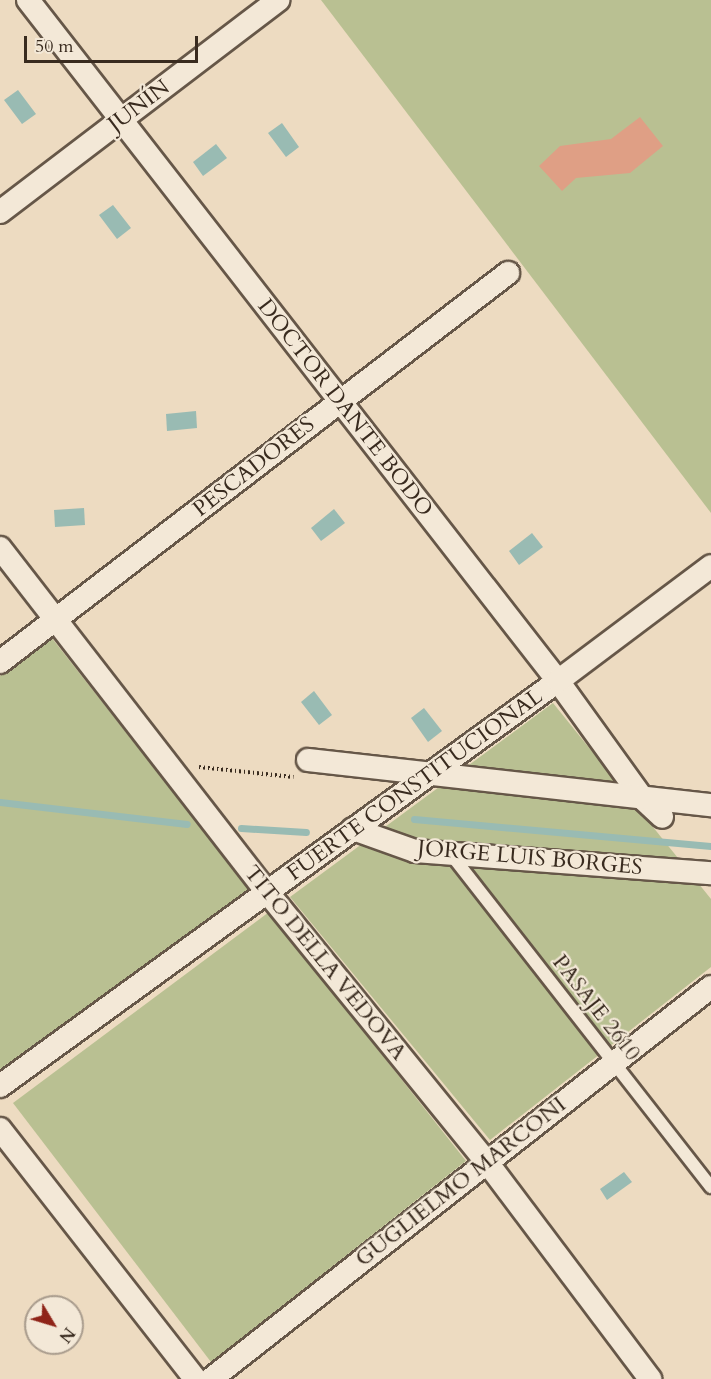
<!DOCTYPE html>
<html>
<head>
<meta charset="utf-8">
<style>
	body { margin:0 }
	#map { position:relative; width:711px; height:1379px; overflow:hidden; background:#eddbc1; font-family:Cardo,serif }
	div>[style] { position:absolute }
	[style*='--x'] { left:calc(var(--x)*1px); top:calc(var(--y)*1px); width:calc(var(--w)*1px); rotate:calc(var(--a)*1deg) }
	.green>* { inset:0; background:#b9c092 }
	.water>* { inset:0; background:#99bbb3 }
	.stream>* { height:7px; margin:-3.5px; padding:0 3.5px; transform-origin:3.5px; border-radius:3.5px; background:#99bbb3 }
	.building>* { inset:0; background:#df9f85 }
	.path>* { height:4px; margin-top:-2px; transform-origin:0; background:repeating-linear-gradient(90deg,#392b1f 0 1.5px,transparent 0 4.5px) }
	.roads { filter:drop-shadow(2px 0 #665748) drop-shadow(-2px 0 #665748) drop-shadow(0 2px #665748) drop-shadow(0 -2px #665748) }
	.lane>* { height:12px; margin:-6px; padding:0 6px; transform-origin:6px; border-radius:6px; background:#f3e8d7 }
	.street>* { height:22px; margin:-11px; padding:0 11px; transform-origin:11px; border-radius:11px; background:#f3e8d7 }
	span { translate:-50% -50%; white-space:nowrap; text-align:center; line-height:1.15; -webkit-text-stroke:4.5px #f3e8d7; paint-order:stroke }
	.street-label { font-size:22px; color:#392b1f }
	.north { position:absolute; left:24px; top:1295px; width:60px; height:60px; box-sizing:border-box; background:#f3e8d7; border:2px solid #a99c8d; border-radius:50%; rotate:128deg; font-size:16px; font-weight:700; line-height:24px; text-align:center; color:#392b1f }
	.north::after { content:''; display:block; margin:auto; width:21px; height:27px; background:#8f2418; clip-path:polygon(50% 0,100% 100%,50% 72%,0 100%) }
	.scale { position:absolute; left:24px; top:36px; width:174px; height:27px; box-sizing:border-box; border:3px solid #392b1f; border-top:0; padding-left:8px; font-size:18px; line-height:21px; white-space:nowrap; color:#392b1f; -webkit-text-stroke:4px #f3e8d7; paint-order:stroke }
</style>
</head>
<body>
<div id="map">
	<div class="green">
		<i style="clip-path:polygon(321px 0,711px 0,711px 513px)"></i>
		<i style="clip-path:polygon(51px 637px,250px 890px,0 1069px,0 676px)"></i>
		<i style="clip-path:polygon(553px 703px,711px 899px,711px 967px,490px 1140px,290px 897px)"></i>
		<i style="clip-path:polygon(269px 912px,466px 1161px,211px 1362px,13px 1103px)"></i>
	</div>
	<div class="water">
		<i style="clip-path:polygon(18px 90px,36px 114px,22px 124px,4px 100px)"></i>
		<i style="clip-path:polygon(282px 123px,299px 147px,286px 157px,268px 133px)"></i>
		<i style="clip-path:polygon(216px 144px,227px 158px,203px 176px,193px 162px)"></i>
		<i style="clip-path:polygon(113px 205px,131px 228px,117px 239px,99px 215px)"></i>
		<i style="clip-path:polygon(196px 411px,197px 428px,167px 431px,166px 414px)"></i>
		<i style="clip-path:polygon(84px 508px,85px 525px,55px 527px,54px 510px)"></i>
		<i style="clip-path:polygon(334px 509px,345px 523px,321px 541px,311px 528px)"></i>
		<i style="clip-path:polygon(532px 533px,543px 547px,519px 565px,509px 551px)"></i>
		<i style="clip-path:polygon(314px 691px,332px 715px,319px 725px,301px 702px)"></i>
		<i style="clip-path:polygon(424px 708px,442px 731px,428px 742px,411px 718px)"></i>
		<i style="clip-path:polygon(624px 1172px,632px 1182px,607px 1200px,600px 1189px)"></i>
	</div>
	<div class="stream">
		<i style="--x:0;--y:802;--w:188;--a:6.7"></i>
		<i style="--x:414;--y:819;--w:298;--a:5.2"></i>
		<i style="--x:241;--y:828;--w:65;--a:3.5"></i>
	</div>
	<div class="building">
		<i style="clip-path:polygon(640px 117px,663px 146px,630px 173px,576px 178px,562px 191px,539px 166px,560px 146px,611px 139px)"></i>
	</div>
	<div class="path">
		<i style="--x:199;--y:767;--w:95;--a:6.1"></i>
	</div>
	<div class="roads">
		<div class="lane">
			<i style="--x:450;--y:853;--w:424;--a:52"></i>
		</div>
		<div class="street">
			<i style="--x:28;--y:0;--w:863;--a:52.11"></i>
			<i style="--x:558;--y:681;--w:145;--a:54.2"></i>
			<i style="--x:643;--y:799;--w:26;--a:43"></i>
			<i style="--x:0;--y:212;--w:350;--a:-37.3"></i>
			<i style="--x:0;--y:548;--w:437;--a:52.2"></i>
			<i style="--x:268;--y:893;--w:345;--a:50.9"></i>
			<i style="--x:486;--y:1161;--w:273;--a:53"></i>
			<i style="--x:0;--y:662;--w:640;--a:-37.44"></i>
			<i style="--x:308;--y:760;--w:406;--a:6.4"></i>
			<i style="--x:353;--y:829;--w:66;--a:19.5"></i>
			<i style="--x:415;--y:851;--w:297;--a:4.3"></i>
			<i style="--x:0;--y:1086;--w:689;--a:-35.97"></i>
			<i style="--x:558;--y:681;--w:191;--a:-36.9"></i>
			<i style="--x:0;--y:1129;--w:317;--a:52"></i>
			<i style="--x:211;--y:1379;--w:635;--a:-38.1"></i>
		</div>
	</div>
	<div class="street-label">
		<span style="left:139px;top:106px;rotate:-37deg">JUNÍN</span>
		<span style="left:345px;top:408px;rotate:52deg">DOCTOR DANTE BODO</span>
		<span style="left:254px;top:467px;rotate:-38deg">PESCADORES</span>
		<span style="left:415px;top:785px;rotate:-36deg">FUERTE CONSTITUCIONAL</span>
		<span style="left:530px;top:858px;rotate:5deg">JORGE LUIS BORGES</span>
		<span style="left:325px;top:963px;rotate:51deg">TITO DELLA VEDOVA</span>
		<span style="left:596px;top:1008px;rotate:52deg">PASAJE 2610</span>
		<span style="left:461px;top:1182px;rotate:-38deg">GUGLIELMO MARCONI</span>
	</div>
	<div class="north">N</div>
	<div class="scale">50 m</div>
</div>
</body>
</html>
